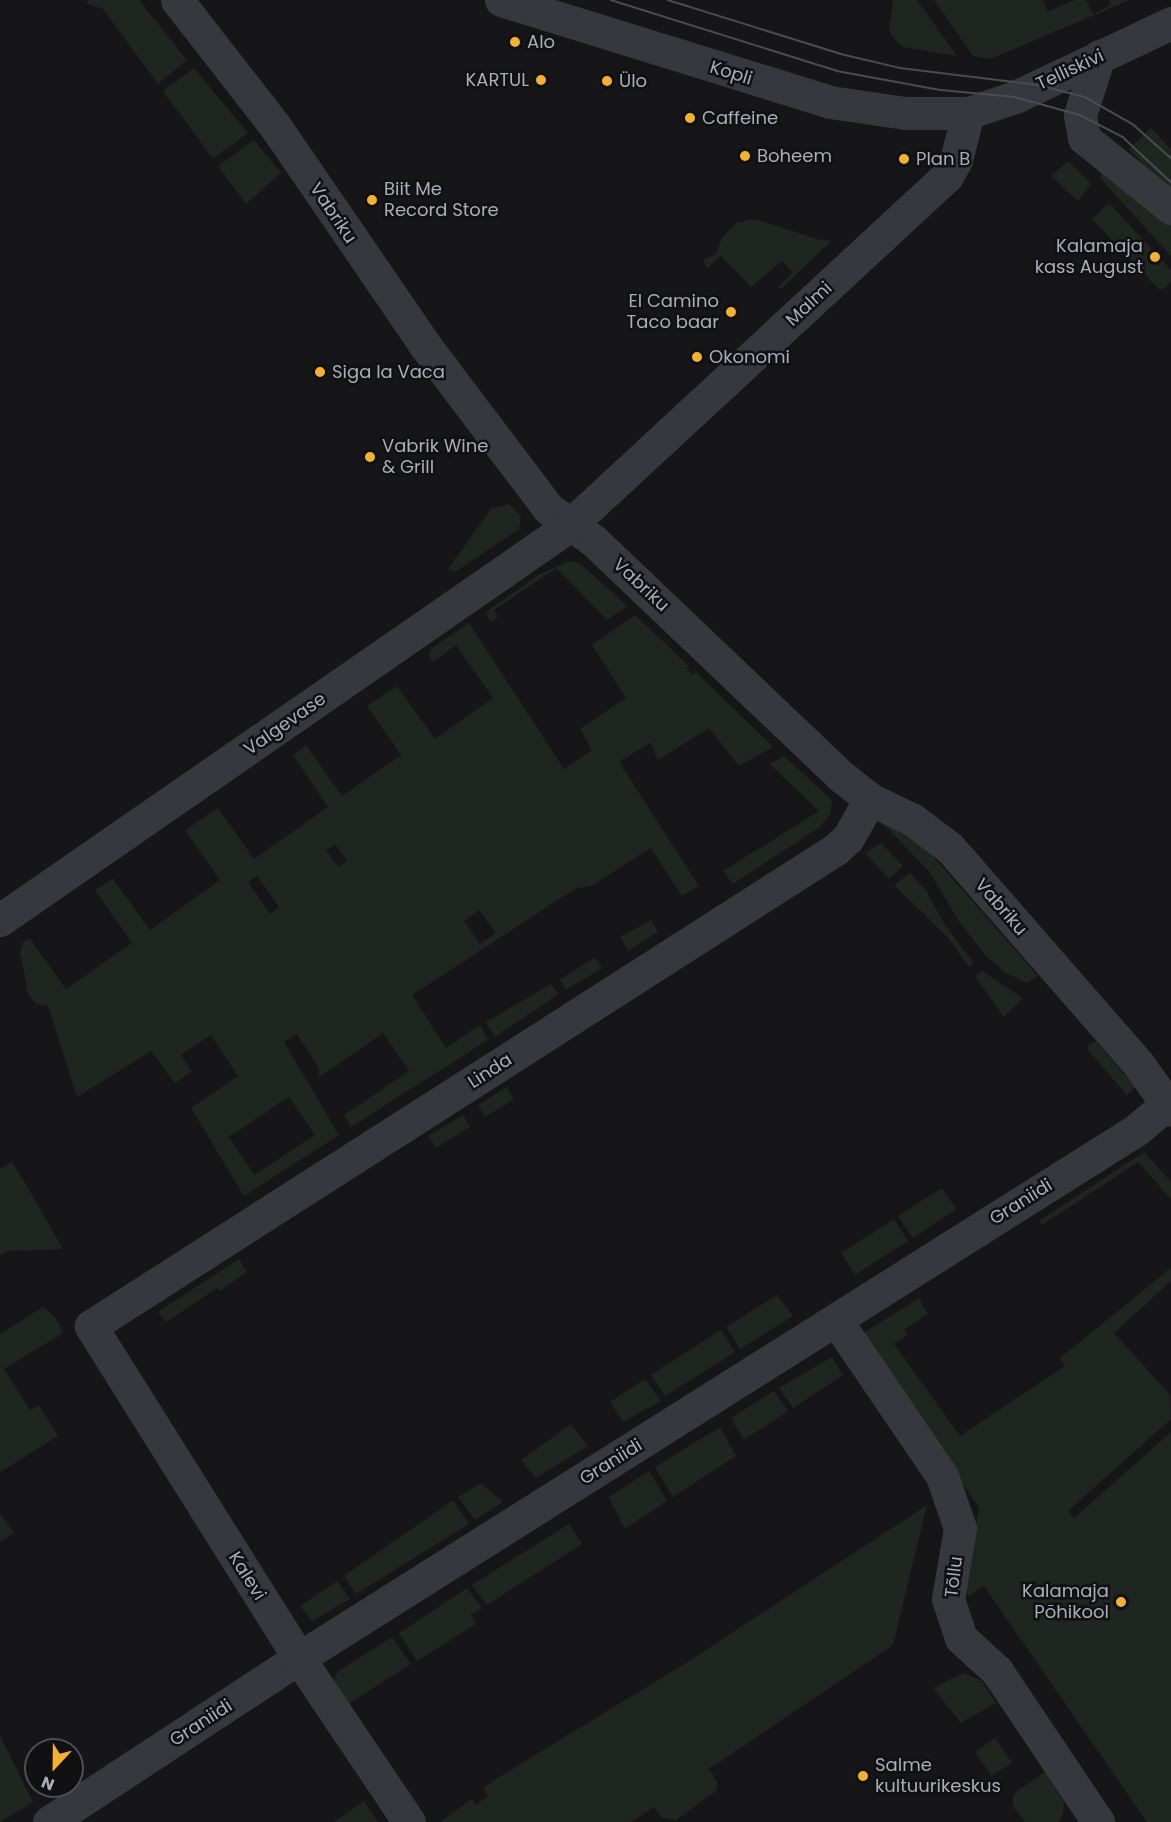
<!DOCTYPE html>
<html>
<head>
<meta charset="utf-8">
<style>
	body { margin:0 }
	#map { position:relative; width:1171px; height:1822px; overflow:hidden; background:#161618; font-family:Poppins,sans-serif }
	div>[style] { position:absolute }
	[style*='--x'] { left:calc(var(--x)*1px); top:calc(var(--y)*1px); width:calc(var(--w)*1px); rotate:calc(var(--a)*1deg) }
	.green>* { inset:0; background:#1e261f }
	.minor>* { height:33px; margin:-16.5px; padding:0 16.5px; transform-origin:16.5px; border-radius:16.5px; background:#37383d }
	.tram>* { height:1.5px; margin:-0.75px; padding:0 0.75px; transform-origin:0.75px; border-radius:0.75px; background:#4a4c52 }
	.dots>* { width:16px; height:16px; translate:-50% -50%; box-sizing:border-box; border:3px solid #111113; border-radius:50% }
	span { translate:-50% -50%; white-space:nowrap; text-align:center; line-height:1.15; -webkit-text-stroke:5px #111113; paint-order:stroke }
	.poi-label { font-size:18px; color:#a8adb8 }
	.left { translate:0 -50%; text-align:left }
	.right { translate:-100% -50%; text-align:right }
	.street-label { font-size:18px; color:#a8adb8 }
	.north { position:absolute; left:24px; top:1738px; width:60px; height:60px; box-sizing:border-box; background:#111113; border:2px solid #4d4f55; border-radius:50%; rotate:202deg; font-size:16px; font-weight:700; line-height:24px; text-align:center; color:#a8adb8 }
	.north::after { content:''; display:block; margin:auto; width:21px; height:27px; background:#f2b134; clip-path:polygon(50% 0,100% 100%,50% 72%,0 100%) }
</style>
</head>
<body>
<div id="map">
	<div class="green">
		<i style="clip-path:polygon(89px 0,139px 0,187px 60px,158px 84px,103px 9px,86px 3px)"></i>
		<i style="clip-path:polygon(893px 0,917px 0,957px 56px,903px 47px,895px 40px,889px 30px)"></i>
		<i style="clip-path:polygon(934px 0,1043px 0,1048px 12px,1074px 0,1086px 0,1093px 14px,1111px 5px,1109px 0,1130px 0,990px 59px,973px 56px)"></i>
		<i style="clip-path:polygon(194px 68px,248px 133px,213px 159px,163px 91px)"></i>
		<i style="clip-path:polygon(1151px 128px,1171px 149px,1171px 195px,1129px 149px)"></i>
		<i style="clip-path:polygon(254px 140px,281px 173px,246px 204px,218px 166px)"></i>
		<i style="clip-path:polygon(1068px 161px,1091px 184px,1078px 201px,1051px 176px)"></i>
		<i style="clip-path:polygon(1102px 172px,1171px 224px,1171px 256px,1100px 178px)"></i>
		<i style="clip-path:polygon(1109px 203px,1171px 270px,1171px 281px,1166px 287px,1160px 290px,1092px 219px)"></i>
		<i style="clip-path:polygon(755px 219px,817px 239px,831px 241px,781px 289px,778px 287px,793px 272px,782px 261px,751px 287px,721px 256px,707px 269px,703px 260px,716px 254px,721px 239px,736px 223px)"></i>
		<i style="clip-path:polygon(509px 504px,521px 516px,519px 529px,455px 572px,448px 569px,491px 509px)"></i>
		<i style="clip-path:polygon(569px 561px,581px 564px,627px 606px,607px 620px,556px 568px,494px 610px,498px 617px,490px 622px,486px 612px,540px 574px)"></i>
		<i style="clip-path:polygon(evenodd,635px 615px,689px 666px,686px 668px,692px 674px,696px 672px,773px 747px,739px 766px,709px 728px,658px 760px,650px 743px,619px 762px,699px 886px,682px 896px,651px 848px,591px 886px,575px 889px,412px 995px,446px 1048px,480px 1025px,488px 1040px,351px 1127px,344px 1115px,409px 1071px,383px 1033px,318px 1078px,319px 1068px,297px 1034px,284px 1042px,339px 1135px,244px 1196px,191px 1108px,238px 1076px,211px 1035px,181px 1055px,192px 1072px,175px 1083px,151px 1051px,77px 1097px,48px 1006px,35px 1003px,28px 994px,20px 952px,23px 942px,30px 939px,66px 989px,132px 943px,95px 890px,113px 879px,150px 930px,220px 880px,185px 830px,218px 808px,254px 859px,328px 807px,293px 755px,306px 745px,342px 796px,401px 755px,367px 706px,397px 686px,435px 739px,493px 698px,456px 645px,433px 662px,429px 656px,432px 648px,469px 623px,564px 769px,592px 750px,580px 729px,626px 698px,592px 645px,635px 615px,335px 844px,347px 860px,339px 867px,326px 851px,335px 844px,635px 615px,257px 876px,279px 907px,270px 914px,248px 882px,257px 876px,635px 615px,479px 910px,496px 933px,480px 944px,464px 921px,479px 910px,635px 615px,289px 1097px,315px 1135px,254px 1175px,229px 1137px,289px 1097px)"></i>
		<i style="clip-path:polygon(784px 756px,832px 800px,830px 815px,820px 827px,733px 884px,723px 871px,819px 811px,770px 764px)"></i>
		<i style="clip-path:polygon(881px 822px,893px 822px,929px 852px,1038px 976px,1027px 983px,1006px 973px,986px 956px,960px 923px,929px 871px)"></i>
		<i style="clip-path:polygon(881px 843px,903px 866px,889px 879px,865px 853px)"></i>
		<i style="clip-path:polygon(910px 873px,926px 890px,944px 924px,974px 963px,969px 967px,948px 938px,894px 885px)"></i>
		<i style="clip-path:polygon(651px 920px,658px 932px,628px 951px,620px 937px)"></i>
		<i style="clip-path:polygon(595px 957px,602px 968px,566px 990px,560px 980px)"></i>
		<i style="clip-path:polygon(982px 971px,1023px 998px,1004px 1017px,975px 976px)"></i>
		<i style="clip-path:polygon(551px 984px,559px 994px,495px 1037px,486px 1022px)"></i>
		<i style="clip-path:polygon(1096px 1041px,1135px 1087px,1127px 1095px,1088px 1050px,1089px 1044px)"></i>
		<i style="clip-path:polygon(507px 1087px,514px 1099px,485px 1117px,478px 1105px)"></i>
		<i style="clip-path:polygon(463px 1115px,470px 1127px,436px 1148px,428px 1136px)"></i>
		<i style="clip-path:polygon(1144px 1152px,1171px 1182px,1171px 1199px,1138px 1162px,1042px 1225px,1039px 1221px)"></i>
		<i style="clip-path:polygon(12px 1162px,25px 1183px,63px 1249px,8px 1251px,0 1256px,0 1169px)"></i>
		<i style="clip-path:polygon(942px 1188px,956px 1209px,913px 1238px,898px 1216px)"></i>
		<i style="clip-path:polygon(894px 1219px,908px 1241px,855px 1275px,841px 1253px)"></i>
		<i style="clip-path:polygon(239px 1259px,247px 1272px,220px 1291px,217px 1288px,166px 1322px,158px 1312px)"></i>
		<i style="clip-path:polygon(1171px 1268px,1171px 1281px,1114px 1333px,1170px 1395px,1171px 1419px,1068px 1511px,1074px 1518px,1171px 1432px,1171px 1822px,1147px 1822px,984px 1586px,968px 1596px,965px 1588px,979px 1507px,859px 1336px,919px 1298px,928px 1314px,904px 1330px,907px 1335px,894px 1344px,960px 1436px,1065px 1366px,1060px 1358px)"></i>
		<i style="clip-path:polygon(777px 1295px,793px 1316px,740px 1349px,726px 1327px)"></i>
		<i style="clip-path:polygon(43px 1307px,55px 1317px,63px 1333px,4px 1369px,30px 1410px,39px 1405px,58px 1436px,0 1472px,0 1334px)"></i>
		<i style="clip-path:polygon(721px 1330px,735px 1352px,665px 1396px,651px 1375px)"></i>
		<i style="clip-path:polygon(832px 1357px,843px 1375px,793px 1408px,779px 1388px)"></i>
		<i style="clip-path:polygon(645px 1379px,661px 1401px,623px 1422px,610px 1402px)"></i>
		<i style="clip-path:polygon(774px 1391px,788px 1411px,744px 1440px,731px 1418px)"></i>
		<i style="clip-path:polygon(571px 1424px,588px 1446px,536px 1478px,521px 1460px)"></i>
		<i style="clip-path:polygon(720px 1427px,736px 1456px,673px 1497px,655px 1467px)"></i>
		<i style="clip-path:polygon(649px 1471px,667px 1501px,625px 1529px,609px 1497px)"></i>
		<i style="clip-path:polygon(480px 1483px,503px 1502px,475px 1520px,458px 1497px)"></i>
		<i style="clip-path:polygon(453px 1500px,469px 1524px,356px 1594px,344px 1576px)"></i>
		<i style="clip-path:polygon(927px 1505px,893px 1645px,709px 1769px,717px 1782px,717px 1790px,676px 1820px,662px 1818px,654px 1807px,631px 1822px,440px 1822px,472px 1799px,476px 1805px,488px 1796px,483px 1788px,494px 1780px,686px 1663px)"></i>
		<i style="clip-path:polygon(0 1513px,14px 1533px,0 1542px)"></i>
		<i style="clip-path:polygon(569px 1524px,582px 1544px,487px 1605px,472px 1585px)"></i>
		<i style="clip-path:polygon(337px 1581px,350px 1599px,312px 1621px,300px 1606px)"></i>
		<i style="clip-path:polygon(467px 1588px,482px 1608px,471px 1615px,476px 1624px,417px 1661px,399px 1633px)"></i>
		<i style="clip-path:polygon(392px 1637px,411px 1664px,348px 1704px,334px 1681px,337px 1672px)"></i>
		<i style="clip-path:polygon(964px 1673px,981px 1680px,996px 1703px,961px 1723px,933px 1688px)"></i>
		<i style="clip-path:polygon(0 1736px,33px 1802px,0 1822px)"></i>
		<i style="clip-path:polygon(995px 1738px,1012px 1763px,992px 1776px,975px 1752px)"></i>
		<i style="clip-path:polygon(1045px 1772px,1064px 1802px,1063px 1814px,1059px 1822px,1025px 1822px,1013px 1806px,1013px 1798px,1016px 1792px)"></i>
		<i style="clip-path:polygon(364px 1801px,378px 1822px,334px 1822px)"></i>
	</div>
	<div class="minor">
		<i style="--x:177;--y:0;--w:160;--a:52.1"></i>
		<i style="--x:275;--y:126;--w:264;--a:55.6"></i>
		<i style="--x:424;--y:344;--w:207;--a:52.9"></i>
		<i style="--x:549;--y:509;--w:55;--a:35.4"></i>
		<i style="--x:594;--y:541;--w:342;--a:43.6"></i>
		<i style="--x:842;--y:777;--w:36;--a:38"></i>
		<i style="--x:870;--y:799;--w:48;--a:26"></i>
		<i style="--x:913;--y:820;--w:46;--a:37.1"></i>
		<i style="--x:950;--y:848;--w:288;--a:48.9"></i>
		<i style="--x:1139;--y:1065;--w:55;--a:54.6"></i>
		<i style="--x:501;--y:0;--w:344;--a:17.2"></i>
		<i style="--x:830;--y:102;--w:76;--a:8.3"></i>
		<i style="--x:905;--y:113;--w:63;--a:0"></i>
		<i style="--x:968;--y:113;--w:50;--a:-18.8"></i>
		<i style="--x:1015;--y:97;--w:173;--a:-25.4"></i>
		<i style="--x:1099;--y:56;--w:62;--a:107.9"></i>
		<i style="--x:1080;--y:115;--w:23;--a:80"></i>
		<i style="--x:1084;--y:138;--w:112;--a:38.8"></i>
		<i style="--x:0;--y:920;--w:692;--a:-34.7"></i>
		<i style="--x:569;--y:526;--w:515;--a:-42.8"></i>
		<i style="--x:947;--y:176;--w:18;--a:-61"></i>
		<i style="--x:956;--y:160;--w:49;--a:-75.7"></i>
		<i style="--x:836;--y:1320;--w:189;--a:55.8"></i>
		<i style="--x:942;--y:1476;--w:55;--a:70.9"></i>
		<i style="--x:960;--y:1528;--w:72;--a:99.6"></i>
		<i style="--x:948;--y:1599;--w:41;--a:71.6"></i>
		<i style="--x:961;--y:1638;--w:49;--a:42.5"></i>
		<i style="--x:997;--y:1671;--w:182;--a:56.2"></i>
		<i style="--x:49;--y:1822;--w:299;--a:-33.3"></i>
		<i style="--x:299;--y:1658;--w:990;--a:-32.24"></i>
		<i style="--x:1136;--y:1130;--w:45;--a:-39.6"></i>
		<i style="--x:409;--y:1822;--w:197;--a:-123.9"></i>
		<i style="--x:299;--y:1658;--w:392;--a:-122.1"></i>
		<i style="--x:91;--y:1326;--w:885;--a:-32.63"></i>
		<i style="--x:836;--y:849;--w:16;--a:-43"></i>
		<i style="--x:848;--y:838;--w:45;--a:-60.6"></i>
	</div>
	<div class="tram">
		<i style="--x:611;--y:0;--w:237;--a:17.4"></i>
		<i style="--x:837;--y:71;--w:106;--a:10.4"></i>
		<i style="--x:941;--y:90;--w:74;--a:5.4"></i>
		<i style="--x:1015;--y:97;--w:67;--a:15.5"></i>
		<i style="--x:1080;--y:115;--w:48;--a:27.1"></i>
		<i style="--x:1123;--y:137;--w:66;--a:43.2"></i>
		<i style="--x:668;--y:0;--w:181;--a:17.3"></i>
		<i style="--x:841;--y:54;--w:61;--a:13.3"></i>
		<i style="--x:900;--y:68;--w:139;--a:7"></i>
		<i style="--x:1038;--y:85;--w:49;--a:14.3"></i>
		<i style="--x:1085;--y:97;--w:56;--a:29.7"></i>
		<i style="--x:1134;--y:125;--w:50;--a:41.7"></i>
	</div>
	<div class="dots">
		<i style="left:515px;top:42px;background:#f2b134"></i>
		<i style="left:541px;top:80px;background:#f2b134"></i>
		<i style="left:607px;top:81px;background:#f2b134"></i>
		<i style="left:690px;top:118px;background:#f2b134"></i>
		<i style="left:745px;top:156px;background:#f2b134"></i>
		<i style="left:904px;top:159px;background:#f2b134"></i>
		<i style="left:372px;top:200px;background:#f2b134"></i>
		<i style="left:1155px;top:257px;background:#f2b134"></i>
		<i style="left:731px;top:312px;background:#f2b134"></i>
		<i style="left:697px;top:357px;background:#f2b134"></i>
		<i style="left:320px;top:372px;background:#f2b134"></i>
		<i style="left:370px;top:457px;background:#f2b134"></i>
		<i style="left:1121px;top:1602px;background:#f2b134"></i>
		<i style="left:863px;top:1776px;background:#f2b134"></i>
	</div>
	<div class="poi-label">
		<span class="left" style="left:527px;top:42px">Alo</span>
		<span class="right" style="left:529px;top:80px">KARTUL</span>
		<span class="left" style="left:619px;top:81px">Ülo</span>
		<span class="left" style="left:702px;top:118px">Caffeine</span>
		<span class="left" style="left:757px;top:156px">Boheem</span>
		<span class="left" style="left:916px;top:159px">Plan B</span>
		<span class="left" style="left:384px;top:200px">Biit Me<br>Record Store</span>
		<span class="right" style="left:1143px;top:257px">Kalamaja<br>kass August</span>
		<span class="right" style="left:719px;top:312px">El Camino<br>Taco baar</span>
		<span class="left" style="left:709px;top:357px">Okonomi</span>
		<span class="left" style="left:332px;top:372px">Siga la Vaca</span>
		<span class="left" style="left:382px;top:457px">Vabrik Wine<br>&amp; Grill</span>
		<span class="right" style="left:1109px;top:1602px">Kalamaja<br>Põhikool</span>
		<span class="left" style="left:875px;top:1776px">Salme<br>kultuurikeskus</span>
	</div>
	<div class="street-label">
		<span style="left:1070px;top:70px;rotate:-25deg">Telliskivi</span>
		<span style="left:731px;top:73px;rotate:17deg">Kopli</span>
		<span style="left:333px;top:213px;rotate:56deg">Vabriku</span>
		<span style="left:809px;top:304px;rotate:-43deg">Malmi</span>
		<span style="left:641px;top:585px;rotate:43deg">Vabriku</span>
		<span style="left:285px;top:724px;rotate:-35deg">Valgevase</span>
		<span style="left:1001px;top:907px;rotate:49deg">Vabriku</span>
		<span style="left:490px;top:1071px;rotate:-33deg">Linda</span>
		<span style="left:1021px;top:1202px;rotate:-32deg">Graniidi</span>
		<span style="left:611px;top:1462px;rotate:-32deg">Graniidi</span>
		<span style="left:247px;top:1576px;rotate:58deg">Kalevi</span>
		<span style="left:954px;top:1577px;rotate:-83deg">Tõllu</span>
		<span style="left:201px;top:1723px;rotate:-33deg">Graniidi</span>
	</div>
	<div class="north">N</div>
</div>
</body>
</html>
